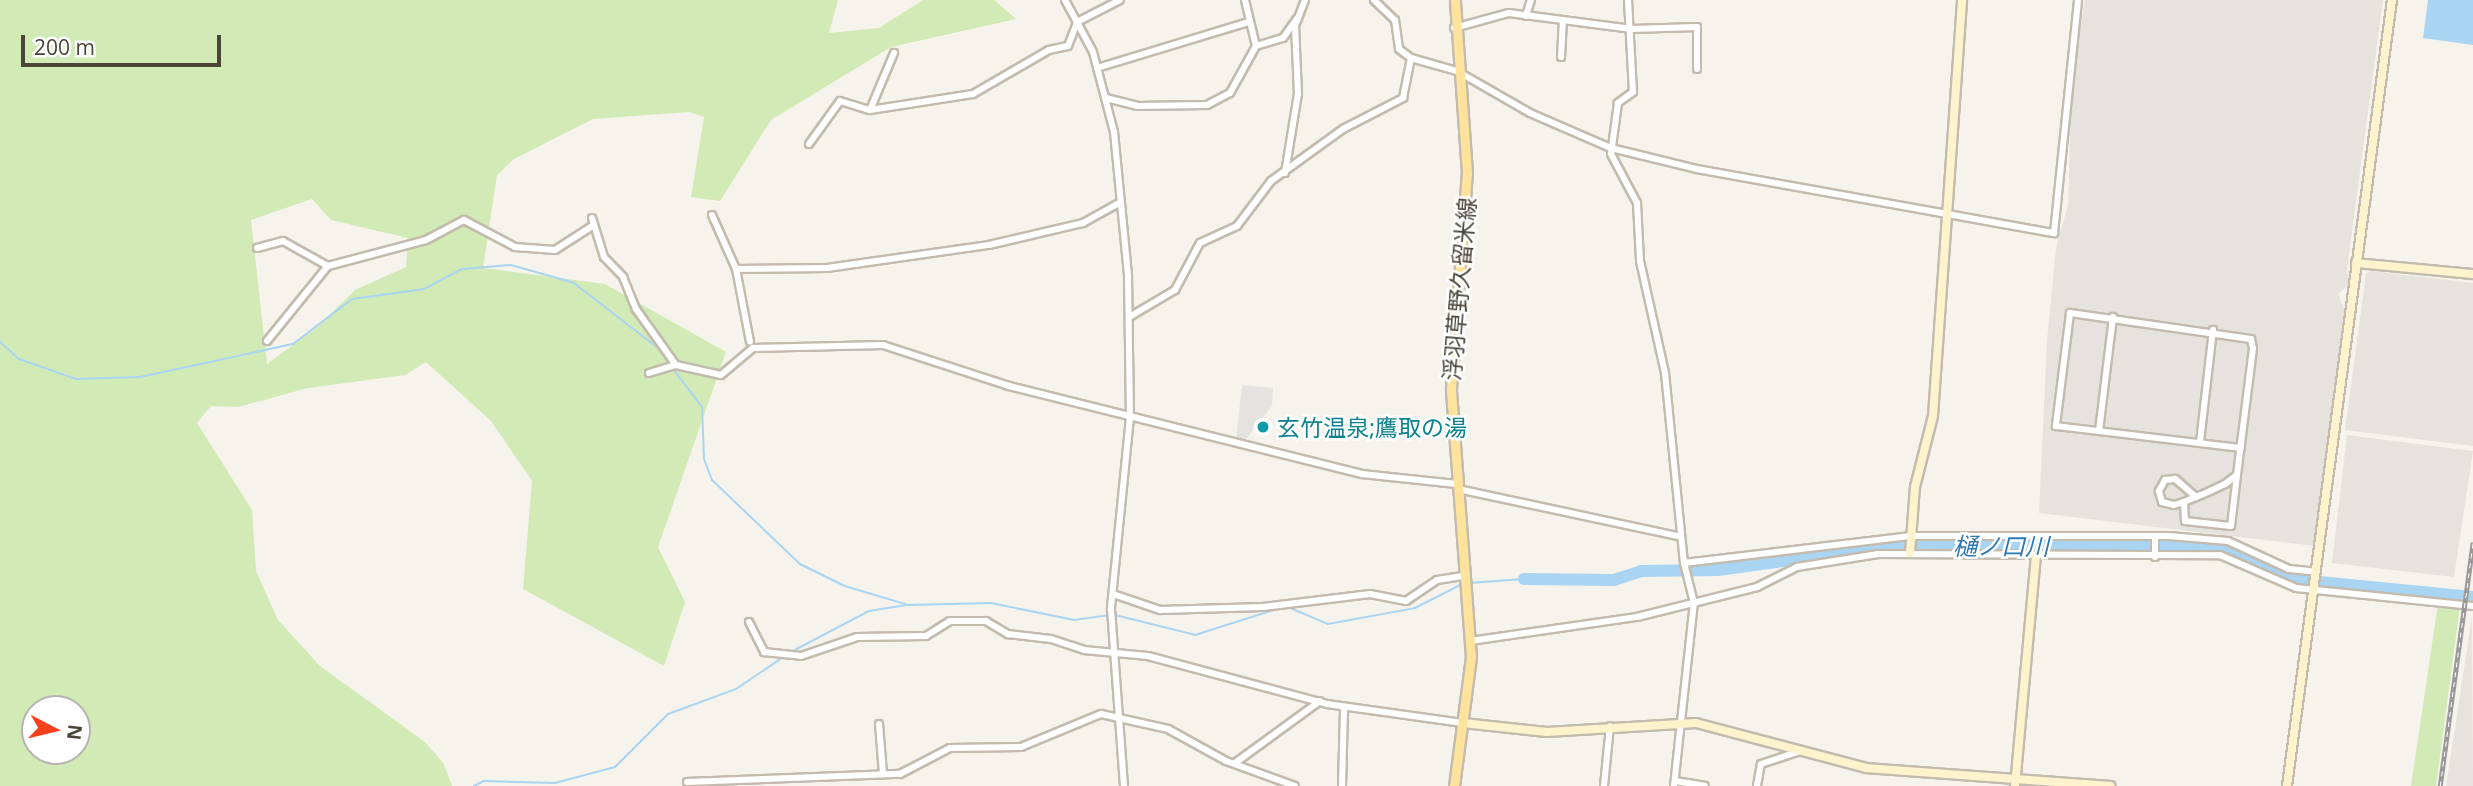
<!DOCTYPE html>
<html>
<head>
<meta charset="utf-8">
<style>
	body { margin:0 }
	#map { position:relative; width:2473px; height:786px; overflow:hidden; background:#f6f3ec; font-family:"Open Sans","Noto Sans JP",sans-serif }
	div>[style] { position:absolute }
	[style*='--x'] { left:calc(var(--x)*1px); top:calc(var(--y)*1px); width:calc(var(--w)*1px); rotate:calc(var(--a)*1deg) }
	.industrial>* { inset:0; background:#e6e2dd }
	.green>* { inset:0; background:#d2eab5 }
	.parking>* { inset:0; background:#e5e3e0 }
	.water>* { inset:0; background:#a9d4f2 }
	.stream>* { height:2px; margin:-1px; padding:0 1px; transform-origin:1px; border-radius:1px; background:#a9d4f2 }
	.river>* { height:12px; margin:-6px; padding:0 6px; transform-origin:6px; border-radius:6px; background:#a9d4f2 }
	.roads { filter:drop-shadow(2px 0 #c2bbae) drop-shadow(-2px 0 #c2bbae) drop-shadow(0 2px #c2bbae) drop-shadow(0 -2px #c2bbae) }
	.street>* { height:6px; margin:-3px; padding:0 3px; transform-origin:3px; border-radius:3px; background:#fff }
	.secondary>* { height:8px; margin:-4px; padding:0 4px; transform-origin:4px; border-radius:4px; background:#fff3cd }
	.primary>* { height:9px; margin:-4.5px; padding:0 4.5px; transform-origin:4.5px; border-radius:4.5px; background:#ffe39c }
	.rail>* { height:4.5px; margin-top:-2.25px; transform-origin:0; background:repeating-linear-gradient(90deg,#fff 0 5px,#9a9a9a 0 10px); box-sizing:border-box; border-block:2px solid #9a9a9a }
	.dots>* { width:19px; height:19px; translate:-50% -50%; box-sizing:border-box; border:4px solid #fff; border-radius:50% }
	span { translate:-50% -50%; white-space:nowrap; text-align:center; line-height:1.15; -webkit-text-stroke:5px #fff; paint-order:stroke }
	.street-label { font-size:23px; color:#4b4439 }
	.culture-label { font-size:23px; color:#0d838f }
	.left { translate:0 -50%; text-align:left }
	.water-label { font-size:24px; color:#2e7ab2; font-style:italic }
	.north { position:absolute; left:21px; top:695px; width:70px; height:70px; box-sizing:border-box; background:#fff; border:2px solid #b7b4b0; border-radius:50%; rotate:97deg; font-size:19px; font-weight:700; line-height:28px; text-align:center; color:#4b4439 }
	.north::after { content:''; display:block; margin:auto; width:24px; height:32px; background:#fc3f1d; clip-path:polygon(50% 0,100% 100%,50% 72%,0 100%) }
	.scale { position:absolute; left:21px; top:35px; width:200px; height:32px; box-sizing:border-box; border:4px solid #4b4439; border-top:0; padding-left:9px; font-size:21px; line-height:24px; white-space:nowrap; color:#4b4439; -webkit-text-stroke:5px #fff; paint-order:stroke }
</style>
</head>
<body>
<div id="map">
	<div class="industrial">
		<i style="clip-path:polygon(2085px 0,2383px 0,2347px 269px,2350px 283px,2338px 294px,2346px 314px,2316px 546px,2039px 513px,2047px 341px,2056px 248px,2068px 205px,2072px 78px)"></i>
		<i style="clip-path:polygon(2371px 271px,2473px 283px,2473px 446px,2345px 430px,2366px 274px)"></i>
		<i style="clip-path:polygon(2347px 435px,2473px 451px,2454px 577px,2332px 563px)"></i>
		<i style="clip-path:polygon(2472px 617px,2473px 786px,2446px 786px)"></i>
	</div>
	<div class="green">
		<i style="clip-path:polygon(evenodd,0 0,838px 0,829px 33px,879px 28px,923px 0,994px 0,1016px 19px,891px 47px,771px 120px,720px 201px,691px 197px,704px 117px,689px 112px,593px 119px,514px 159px,497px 175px,483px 268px,605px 284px,726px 352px,658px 547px,685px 602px,664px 666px,523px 589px,532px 481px,491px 421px,426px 362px,405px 375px,308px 388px,238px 407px,211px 406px,197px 423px,252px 510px,256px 571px,278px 620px,320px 666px,425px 742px,444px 764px,452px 786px,0 786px,0 0,312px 199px,331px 220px,408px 238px,406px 267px,355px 290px,316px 328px,267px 364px,251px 220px,312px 199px,0 0,35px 709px,77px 709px,77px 751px,35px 751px,35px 709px)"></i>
		<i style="clip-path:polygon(2438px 604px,2460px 606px,2436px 786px,2411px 786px)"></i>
	</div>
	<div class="parking">
		<i style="clip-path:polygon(1242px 385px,1273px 388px,1272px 406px,1247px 438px,1236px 440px)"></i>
	</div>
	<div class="water">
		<i style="clip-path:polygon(2428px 0,2473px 0,2473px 45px,2423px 38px)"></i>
	</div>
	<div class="stream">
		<i style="--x:2398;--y:271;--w:75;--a:5.3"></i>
		<i style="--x:0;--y:342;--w:25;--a:42"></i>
		<i style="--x:19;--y:359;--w:60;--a:19.3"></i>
		<i style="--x:76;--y:379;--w:64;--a:-1.8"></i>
		<i style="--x:140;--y:377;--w:157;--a:-12.2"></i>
		<i style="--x:293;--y:344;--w:74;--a:-37.3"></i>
		<i style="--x:352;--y:299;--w:73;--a:-7.9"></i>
		<i style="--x:424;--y:289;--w:43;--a:-27.8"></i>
		<i style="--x:462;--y:269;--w:49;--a:-4.7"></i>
		<i style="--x:511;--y:265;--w:66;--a:15.9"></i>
		<i style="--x:574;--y:283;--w:113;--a:37.8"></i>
		<i style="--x:673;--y:369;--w:48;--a:52.7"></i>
		<i style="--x:702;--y:407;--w:52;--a:87.8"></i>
		<i style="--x:704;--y:459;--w:22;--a:69"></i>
		<i style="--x:712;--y:480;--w:122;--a:43.7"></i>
		<i style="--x:800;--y:564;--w:50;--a:26.1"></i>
		<i style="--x:845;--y:586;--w:63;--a:16.7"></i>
		<i style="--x:1469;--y:583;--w:55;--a:-4.2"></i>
		<i style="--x:1288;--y:607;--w:43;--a:23"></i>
		<i style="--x:1328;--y:624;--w:88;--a:-10.4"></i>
		<i style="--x:1415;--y:608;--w:51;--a:-27.1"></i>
		<i style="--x:1115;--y:615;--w:82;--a:14"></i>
		<i style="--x:1195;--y:635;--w:89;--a:-17.6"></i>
		<i style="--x:789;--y:653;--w:90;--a:-27.7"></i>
		<i style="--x:869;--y:611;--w:38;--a:-9"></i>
		<i style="--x:907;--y:605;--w:84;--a:-1.4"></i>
		<i style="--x:991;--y:603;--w:85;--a:11.6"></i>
		<i style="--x:1074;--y:620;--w:35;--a:-8"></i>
		<i style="--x:474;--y:786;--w:11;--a:-27"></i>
		<i style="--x:484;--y:781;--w:71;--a:1.6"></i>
		<i style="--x:555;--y:783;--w:62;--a:-14.9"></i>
		<i style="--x:615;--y:767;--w:75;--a:-45"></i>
		<i style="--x:668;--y:714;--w:72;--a:-20.2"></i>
		<i style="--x:736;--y:689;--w:59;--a:-34"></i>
	</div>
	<div class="river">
		<i style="--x:1524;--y:579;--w:90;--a:0.6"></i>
		<i style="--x:1614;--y:580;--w:28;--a:-18"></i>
		<i style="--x:1641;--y:571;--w:77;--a:-0.7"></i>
		<i style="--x:1718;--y:570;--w:176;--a:-7.9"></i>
		<i style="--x:1892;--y:546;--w:311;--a:0.2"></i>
		<i style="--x:2203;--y:547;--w:34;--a:5"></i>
		<i style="--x:2237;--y:550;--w:69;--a:25.8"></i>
		<i style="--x:2299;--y:580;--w:175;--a:5.6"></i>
	</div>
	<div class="roads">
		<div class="street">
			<i style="--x:1065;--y:0;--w:59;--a:61.7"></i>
			<i style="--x:1093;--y:52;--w:83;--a:75.3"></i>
			<i style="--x:1114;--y:132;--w:145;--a:84.4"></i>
			<i style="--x:1128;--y:276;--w:141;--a:89.2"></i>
			<i style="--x:1130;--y:417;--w:193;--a:95.7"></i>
			<i style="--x:1111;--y:609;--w:177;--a:85.8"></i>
			<i style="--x:1245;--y:0;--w:47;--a:76.6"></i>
			<i style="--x:1374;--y:0;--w:29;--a:44"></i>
			<i style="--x:1395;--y:20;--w:29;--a:82"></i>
			<i style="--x:1399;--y:49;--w:15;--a:37"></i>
			<i style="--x:1411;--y:58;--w:48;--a:15.8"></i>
			<i style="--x:1457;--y:71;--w:84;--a:29.9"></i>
			<i style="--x:1530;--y:113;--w:88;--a:23.4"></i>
			<i style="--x:1611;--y:148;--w:89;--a:13.7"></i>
			<i style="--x:1697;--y:169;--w:363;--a:10.2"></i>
			<i style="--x:2054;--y:233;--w:234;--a:-84.1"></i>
			<i style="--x:1628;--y:0;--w:92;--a:86.9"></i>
			<i style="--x:1633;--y:92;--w:19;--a:144"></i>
			<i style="--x:1618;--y:103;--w:51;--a:97.8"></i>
			<i style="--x:1611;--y:154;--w:55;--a:62"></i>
			<i style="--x:1637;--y:203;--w:58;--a:87"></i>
			<i style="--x:1640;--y:261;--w:115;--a:77.4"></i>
			<i style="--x:1665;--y:373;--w:191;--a:84.3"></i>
			<i style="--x:1684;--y:563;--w:227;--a:-6.8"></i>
			<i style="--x:1909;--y:536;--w:260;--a:0"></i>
			<i style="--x:2169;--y:536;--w:59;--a:4.8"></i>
			<i style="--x:2228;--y:541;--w:67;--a:24.7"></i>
			<i style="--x:2289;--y:569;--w:27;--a:6"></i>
			<i style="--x:1526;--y:16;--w:17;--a:-73"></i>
			<i style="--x:1454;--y:28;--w:57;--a:-15.3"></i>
			<i style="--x:1509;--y:13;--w:124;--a:7.4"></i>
			<i style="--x:1632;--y:29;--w:65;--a:-1.8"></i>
			<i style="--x:1697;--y:27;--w:42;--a:90"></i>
			<i style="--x:1561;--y:57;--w:34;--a:-87"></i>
			<i style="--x:1097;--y:68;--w:158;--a:-16.9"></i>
			<i style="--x:1106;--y:98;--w:32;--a:14"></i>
			<i style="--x:1137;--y:106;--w:70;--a:-0.8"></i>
			<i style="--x:1207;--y:105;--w:26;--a:-28"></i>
			<i style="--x:1230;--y:93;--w:54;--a:-61"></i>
			<i style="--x:1256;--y:46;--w:28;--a:-17"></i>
			<i style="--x:1283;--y:38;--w:24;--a:-54"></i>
			<i style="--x:870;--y:110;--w:104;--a:-8.8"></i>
			<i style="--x:973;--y:94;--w:88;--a:-30.1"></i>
			<i style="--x:1049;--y:50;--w:19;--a:-12"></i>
			<i style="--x:1068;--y:46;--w:26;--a:-69"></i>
			<i style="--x:1077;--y:22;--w:48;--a:-27.1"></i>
			<i style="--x:809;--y:144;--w:53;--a:-54.2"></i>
			<i style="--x:840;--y:101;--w:31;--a:17"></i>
			<i style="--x:870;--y:110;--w:62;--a:-67.2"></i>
			<i style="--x:1285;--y:173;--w:80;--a:-80.7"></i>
			<i style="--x:1298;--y:94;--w:68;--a:-92.5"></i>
			<i style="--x:1295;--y:26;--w:28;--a:-69"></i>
			<i style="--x:712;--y:215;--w:59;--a:66"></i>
			<i style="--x:736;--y:269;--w:74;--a:79.1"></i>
			<i style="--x:592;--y:218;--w:41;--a:72.9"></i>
			<i style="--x:604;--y:257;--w:28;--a:46"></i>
			<i style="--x:623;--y:277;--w:35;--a:68"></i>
			<i style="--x:636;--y:309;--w:69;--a:54.5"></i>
			<i style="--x:257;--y:248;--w:27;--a:-15"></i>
			<i style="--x:283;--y:241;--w:51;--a:29.1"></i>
			<i style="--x:736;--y:269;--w:91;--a:-0.6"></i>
			<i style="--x:827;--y:268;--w:164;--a:-8.1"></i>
			<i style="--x:989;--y:245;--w:97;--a:-13.2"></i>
			<i style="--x:1083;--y:223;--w:41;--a:-29.1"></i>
			<i style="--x:1131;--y:316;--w:51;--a:-30.6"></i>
			<i style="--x:1175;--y:290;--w:53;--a:-62"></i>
			<i style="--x:1200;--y:243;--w:41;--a:-24.7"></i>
			<i style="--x:1237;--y:226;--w:56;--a:-52.9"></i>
			<i style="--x:1271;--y:181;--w:89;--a:-35.8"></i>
			<i style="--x:1343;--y:129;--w:68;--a:-27.3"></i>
			<i style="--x:1403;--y:98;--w:41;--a:-78.7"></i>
			<i style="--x:267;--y:341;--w:97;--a:-50.9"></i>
			<i style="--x:328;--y:266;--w:101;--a:-14.9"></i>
			<i style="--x:426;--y:240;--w:43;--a:-27.8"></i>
			<i style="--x:464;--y:220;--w:58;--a:27.9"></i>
			<i style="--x:515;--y:247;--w:40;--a:4.3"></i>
			<i style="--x:555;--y:250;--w:46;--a:-32.7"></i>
			<i style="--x:649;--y:373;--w:28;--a:-17"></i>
			<i style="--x:676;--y:365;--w:46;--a:12.5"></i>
			<i style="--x:721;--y:375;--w:42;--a:-40.2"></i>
			<i style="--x:753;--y:348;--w:130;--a:-1.3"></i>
			<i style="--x:883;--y:345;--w:133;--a:18"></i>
			<i style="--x:1009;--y:386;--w:364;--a:14"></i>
			<i style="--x:1362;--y:474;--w:95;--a:6.1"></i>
			<i style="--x:2099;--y:431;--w:115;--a:-83"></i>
			<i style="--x:2200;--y:442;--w:113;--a:-83.4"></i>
			<i style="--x:1458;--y:489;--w:225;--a:12.1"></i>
			<i style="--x:2196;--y:497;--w:28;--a:-139"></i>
			<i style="--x:2175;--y:479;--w:10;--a:174"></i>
			<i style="--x:2165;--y:480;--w:13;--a:119"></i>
			<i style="--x:2159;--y:491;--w:11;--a:75"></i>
			<i style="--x:2162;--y:502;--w:12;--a:14"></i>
			<i style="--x:2174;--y:505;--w:10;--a:-17"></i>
			<i style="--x:2184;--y:502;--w:13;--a:-23"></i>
			<i style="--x:2196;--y:497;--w:15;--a:-23"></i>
			<i style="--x:2210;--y:491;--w:17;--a:-25"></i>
			<i style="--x:2225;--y:484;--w:15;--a:-37"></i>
			<i style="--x:2184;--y:502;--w:19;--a:87"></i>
			<i style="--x:2185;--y:521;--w:46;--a:6.2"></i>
			<i style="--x:2231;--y:526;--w:51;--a:-83.3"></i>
			<i style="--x:2237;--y:475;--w:128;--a:-82.8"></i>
			<i style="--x:2253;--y:348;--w:9;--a:-103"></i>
			<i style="--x:2251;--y:339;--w:183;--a:-171.8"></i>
			<i style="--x:2070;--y:313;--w:114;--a:97.1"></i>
			<i style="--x:2056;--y:426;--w:186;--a:6.8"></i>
			<i style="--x:2155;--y:538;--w:19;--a:90"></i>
			<i style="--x:1113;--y:594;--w:50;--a:18.8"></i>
			<i style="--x:1160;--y:610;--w:103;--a:-1.7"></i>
			<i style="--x:1263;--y:607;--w:108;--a:-6.9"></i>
			<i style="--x:1370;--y:594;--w:37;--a:11"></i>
			<i style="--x:1406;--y:601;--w:37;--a:-34"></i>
			<i style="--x:1437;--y:580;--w:26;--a:-9"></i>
			<i style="--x:749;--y:622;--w:34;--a:63"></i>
			<i style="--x:764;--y:652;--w:37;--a:6"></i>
			<i style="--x:801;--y:656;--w:59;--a:-18.7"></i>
			<i style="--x:857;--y:637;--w:69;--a:-0.8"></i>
			<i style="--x:926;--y:636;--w:28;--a:-32"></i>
			<i style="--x:950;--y:621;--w:36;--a:0"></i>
			<i style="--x:986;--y:621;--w:26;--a:31"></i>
			<i style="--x:1008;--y:634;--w:43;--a:6.6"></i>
			<i style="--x:1051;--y:639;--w:35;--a:18"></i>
			<i style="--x:1084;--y:650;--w:64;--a:5.4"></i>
			<i style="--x:1148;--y:656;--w:185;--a:15"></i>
			<i style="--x:1327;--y:704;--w:137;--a:8"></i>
			<i style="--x:1470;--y:641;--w:169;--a:-8.2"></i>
			<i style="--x:1637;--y:617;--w:124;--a:-14"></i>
			<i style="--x:1757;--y:587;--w:45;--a:-26.6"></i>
			<i style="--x:1797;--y:567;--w:82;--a:-9.1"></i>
			<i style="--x:1878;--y:554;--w:342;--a:0.2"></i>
			<i style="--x:2220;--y:555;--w:83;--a:23.5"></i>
			<i style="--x:2296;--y:588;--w:178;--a:5.8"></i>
			<i style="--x:879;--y:724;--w:50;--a:85.4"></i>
			<i style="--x:1235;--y:763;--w:105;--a:-36.1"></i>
			<i style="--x:1675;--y:781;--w:30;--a:9"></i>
			<i style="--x:687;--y:782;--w:213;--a:-2.2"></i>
			<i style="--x:900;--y:774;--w:56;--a:-27.5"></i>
			<i style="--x:950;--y:748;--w:71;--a:-0.8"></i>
			<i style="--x:1021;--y:747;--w:87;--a:-22.4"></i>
			<i style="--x:1101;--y:714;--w:69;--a:12.6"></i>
			<i style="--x:1168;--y:729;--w:66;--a:28.9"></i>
			<i style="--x:1226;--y:761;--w:73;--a:19.9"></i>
			<i style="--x:1342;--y:786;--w:79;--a:-88.5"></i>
			<i style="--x:1604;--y:786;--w:60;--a:-84.3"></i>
			<i style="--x:1674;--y:786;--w:184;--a:-83.8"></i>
			<i style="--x:1694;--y:603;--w:41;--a:-104"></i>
			<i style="--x:1757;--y:786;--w:22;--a:-80"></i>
			<i style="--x:1761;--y:764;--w:41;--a:-18.4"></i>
		</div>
		<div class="secondary">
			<i style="--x:2356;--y:263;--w:118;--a:5.4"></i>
			<i style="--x:1910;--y:553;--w:66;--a:-85.7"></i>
			<i style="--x:1915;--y:487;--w:73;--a:-75.8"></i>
			<i style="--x:1933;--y:416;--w:417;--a:-86"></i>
			<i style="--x:1463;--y:723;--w:84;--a:6.1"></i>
			<i style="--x:1547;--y:732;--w:149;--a:-3.5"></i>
			<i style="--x:1696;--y:723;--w:176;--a:14.8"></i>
			<i style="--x:1866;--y:768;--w:245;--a:4.2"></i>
			<i style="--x:2015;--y:786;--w:231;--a:-84.8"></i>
			<i style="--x:2287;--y:786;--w:793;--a:-82.39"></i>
		</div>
		<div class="primary">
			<i style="--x:1454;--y:786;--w:130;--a:-82.5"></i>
			<i style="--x:1471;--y:657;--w:269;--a:-94.3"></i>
			<i style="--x:1451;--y:389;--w:217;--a:-85.8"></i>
			<i style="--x:1467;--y:173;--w:173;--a:-94"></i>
		</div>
	</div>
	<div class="rail">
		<i style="--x:2440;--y:786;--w:246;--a:-82.3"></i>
	</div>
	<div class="dots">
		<i style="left:1263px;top:427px;background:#0f9aa8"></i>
	</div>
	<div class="street-label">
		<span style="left:1459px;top:289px;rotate:-85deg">浮羽草野久留米線</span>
	</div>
	<div class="culture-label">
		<span class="left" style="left:1277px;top:427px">玄竹温泉;鷹取の湯</span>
	</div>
	<div class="water-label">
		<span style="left:2001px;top:546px">樋ノ口川</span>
	</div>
	<div class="north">N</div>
	<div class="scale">200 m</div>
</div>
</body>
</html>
